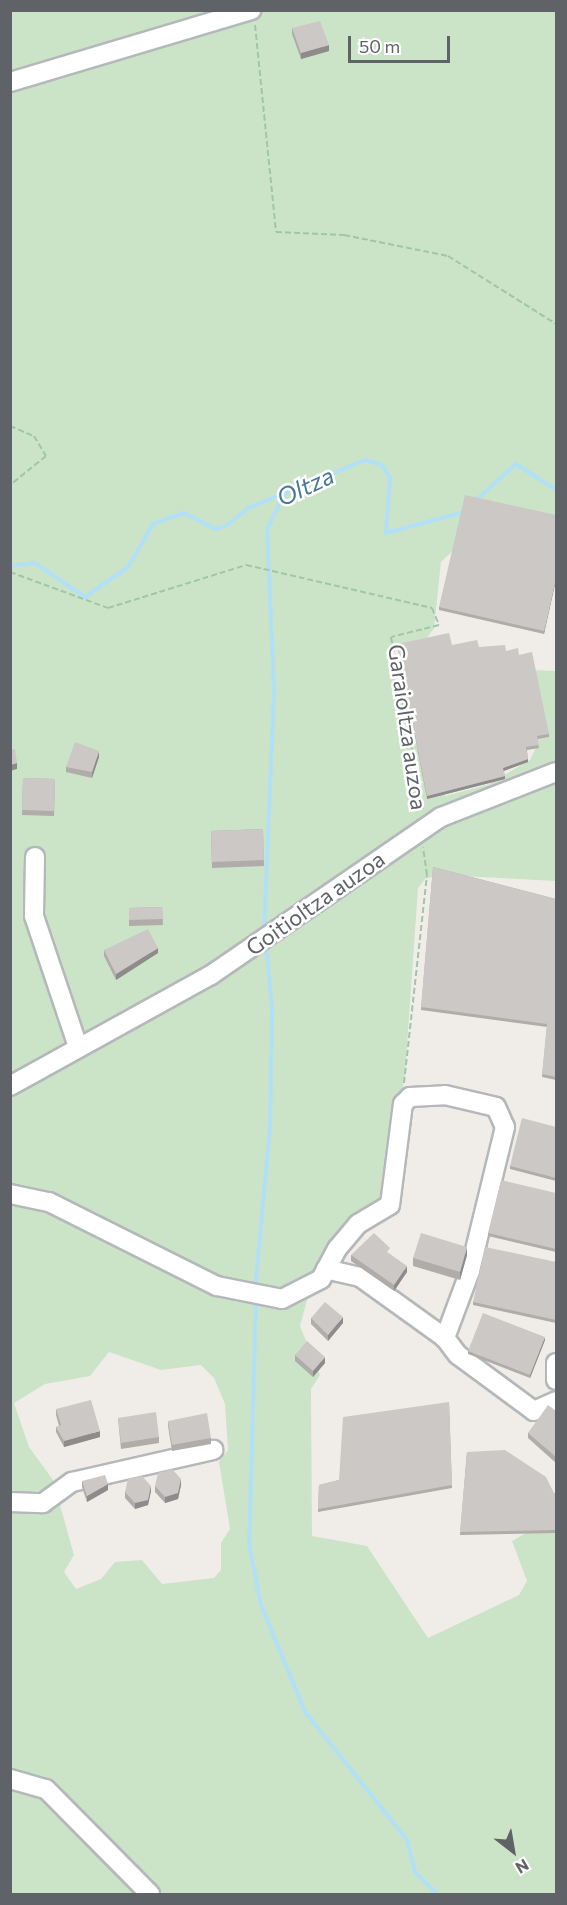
<!DOCTYPE html>
<html>
<head>
<meta charset="utf-8">
<style>
	body { margin:0 }
	#map { position:relative; width:567px; height:1905px; overflow:hidden; background:#f0ede8; font-family:Commissioner,sans-serif }
	div>[style] { position:absolute }
	[style*='--x'] { left:calc(var(--x)*1px); top:calc(var(--y)*1px); width:calc(var(--w)*1px); rotate:calc(var(--a)*1deg) }
	.green>* { inset:0; background:#cbe4c8 }
	.stream>* { height:4px; margin:-2px; padding:0 2px; transform-origin:2px; border-radius:2px; background:#b1e0f7 }
	.path>* { height:2px; margin-top:-1px; transform-origin:0; background:repeating-linear-gradient(90deg,#a1c5a8 0 6px,transparent 0 9px) }
	.roads { filter:drop-shadow(2px 0 #b5b8bb) drop-shadow(-2px 0 #b5b8bb) drop-shadow(0 2px #b5b8bb) drop-shadow(0 -2px #b5b8bb) }
	.minor>* { height:18px; margin:-9px; padding:0 9px; transform-origin:9px; border-radius:9px; background:#fff }
	.wall>* { inset:0; background:#afaca9 }
	.shaded-wall>* { inset:0; background:#8e8c8a }
	.building>* { inset:0; background:#cbc8c5 }
	span { translate:-50% -50%; white-space:nowrap; text-align:center; line-height:1.15; -webkit-text-stroke:5px #fff; paint-order:stroke }
	.street-label { font-size:22px; color:#5f6367 }
	.water-label { font-size:24px; color:#477797; font-style:italic }
	.frame { position:absolute; inset:0; border:12px solid #5f6367; pointer-events:none }
	.north { position:absolute; left:483px; top:1821px; width:60px; height:60px; -webkit-text-stroke:4px #fff; paint-order:stroke; rotate:149deg; font-size:16px; font-weight:700; line-height:24px; text-align:center; color:#5f6367 }
	.north::after { content:''; display:block; margin:auto; width:21px; height:27px; background:#5f6367; clip-path:polygon(50% 0,100% 100%,50% 72%,0 100%) }
	.scale { position:absolute; left:348px; top:36px; width:102px; height:27px; box-sizing:border-box; border:3px solid #5f6367; border-top:0; padding-left:8px; font-size:18px; line-height:21px; white-space:nowrap; color:#5f6367; -webkit-text-stroke:4px #fff; paint-order:stroke }
</style>
</head>
<body>
<div id="map">
	<div class="green">
		<i style="clip-path:polygon(evenodd,10px 11px,556px 11px,556px 531px,472px 532px,441px 562px,434px 628px,427px 638px,402px 643px,387px 654px,427px 777px,445px 796px,487px 785px,530px 760px,537px 745px,531px 670px,556px 671px,556px 881px,440px 875px,425px 879px,418px 888px,405px 1075px,384px 1187px,376px 1215px,350px 1215px,313px 1278px,300px 1326px,320px 1375px,311px 1389px,312px 1536px,367px 1546px,428px 1638px,519px 1595px,527px 1581px,512px 1541px,556px 1515px,556px 1894px,11px 1894px,10px 11px,109px 1352px,161px 1370px,201px 1365px,214px 1378px,225px 1404px,228px 1450px,219px 1462px,230px 1529px,221px 1543px,221px 1570px,214px 1578px,162px 1584px,142px 1560px,115px 1562px,101px 1579px,76px 1589px,64px 1572px,74px 1555px,53px 1480px,29px 1447px,14px 1403px,45px 1384px,90px 1376px,109px 1352px)"></i>
	</div>
	<div class="stream">
		<i style="--x:476;--y:500;--w:54;--a:-42"></i>
		<i style="--x:516;--y:464;--w:48;--a:33"></i>
		<i style="--x:10;--y:566;--w:25;--a:-7"></i>
		<i style="--x:35;--y:563;--w:60;--a:34.2"></i>
		<i style="--x:85;--y:597;--w:52;--a:-34.9"></i>
		<i style="--x:128;--y:567;--w:50;--a:-59.8"></i>
		<i style="--x:153;--y:524;--w:33;--a:-20"></i>
		<i style="--x:184;--y:513;--w:35;--a:27"></i>
		<i style="--x:215;--y:529;--w:11;--a:-15"></i>
		<i style="--x:226;--y:526;--w:28;--a:-39"></i>
		<i style="--x:248;--y:508;--w:126;--a:-22.3"></i>
		<i style="--x:365;--y:460;--w:18;--a:16"></i>
		<i style="--x:382;--y:465;--w:15;--a:58"></i>
		<i style="--x:390;--y:478;--w:55;--a:94.2"></i>
		<i style="--x:386;--y:533;--w:81;--a:-15.1"></i>
		<i style="--x:264;--y:931;--w:242;--a:-87.6"></i>
		<i style="--x:274;--y:689;--w:160;--a:-92.5"></i>
		<i style="--x:267;--y:529;--w:40;--a:-63.4"></i>
		<i style="--x:255;--y:1290;--w:163;--a:-84.7"></i>
		<i style="--x:270;--y:1128;--w:120;--a:-89"></i>
		<i style="--x:272;--y:1008;--w:64;--a:-95.4"></i>
		<i style="--x:256;--y:1300;--w:244;--a:91.6"></i>
		<i style="--x:249;--y:1544;--w:62;--a:78.9"></i>
		<i style="--x:261;--y:1605;--w:116;--a:67.6"></i>
		<i style="--x:305;--y:1712;--w:164;--a:51.4"></i>
		<i style="--x:407;--y:1840;--w:33;--a:76"></i>
		<i style="--x:415;--y:1872;--w:31;--a:45"></i>
	</div>
	<div class="path">
		<i style="--x:255;--y:25;--w:208;--a:84.2"></i>
		<i style="--x:276;--y:232;--w:68;--a:2.5"></i>
		<i style="--x:344;--y:235;--w:106;--a:11.4"></i>
		<i style="--x:448;--y:256;--w:128;--a:32.2"></i>
		<i style="--x:10;--y:426;--w:26;--a:23"></i>
		<i style="--x:34;--y:436;--w:23;--a:59"></i>
		<i style="--x:46;--y:456;--w:46;--a:141.1"></i>
		<i style="--x:10;--y:572;--w:104;--a:20.2"></i>
		<i style="--x:108;--y:608;--w:145;--a:-17.3"></i>
		<i style="--x:246;--y:565;--w:191;--a:13"></i>
		<i style="--x:432;--y:608;--w:18;--a:68"></i>
		<i style="--x:439;--y:625;--w:49;--a:166"></i>
		<i style="--x:391;--y:637;--w:175;--a:79.5"></i>
		<i style="--x:404;--y:1083;--w:209;--a:-83.7"></i>
		<i style="--x:427;--y:875;--w:28;--a:-98"></i>
	</div>
	<div class="roads">
		<div class="minor">
			<i style="--x:10;--y:82;--w:252;--a:-16.6"></i>
			<i style="--x:35;--y:857;--w:59;--a:91"></i>
			<i style="--x:34;--y:916;--w:138;--a:71.4"></i>
			<i style="--x:10;--y:1086;--w:230;--a:-28.9"></i>
			<i style="--x:211;--y:975;--w:279;--a:-34.5"></i>
			<i style="--x:441;--y:817;--w:123;--a:-21.4"></i>
			<i style="--x:10;--y:1194;--w:40;--a:12"></i>
			<i style="--x:49;--y:1202;--w:188;--a:26.6"></i>
			<i style="--x:217;--y:1286;--w:66;--a:11.3"></i>
			<i style="--x:282;--y:1299;--w:44;--a:-27.1"></i>
			<i style="--x:321;--y:1279;--w:34;--a:-62"></i>
			<i style="--x:337;--y:1249;--w:33;--a:-50"></i>
			<i style="--x:358;--y:1224;--w:37;--a:-31"></i>
			<i style="--x:390;--y:1205;--w:102;--a:-82.7"></i>
			<i style="--x:403;--y:1104;--w:10;--a:-45"></i>
			<i style="--x:410;--y:1097;--w:35;--a:-3"></i>
			<i style="--x:445;--y:1095;--w:52;--a:13.2"></i>
			<i style="--x:496;--y:1107;--w:22;--a:66"></i>
			<i style="--x:505;--y:1127;--w:148;--a:103.7"></i>
			<i style="--x:470;--y:1271;--w:72;--a:110.5"></i>
			<i style="--x:445;--y:1338;--w:105;--a:-144.3"></i>
			<i style="--x:360;--y:1277;--w:35;--a:-167"></i>
			<i style="--x:445;--y:1338;--w:21;--a:53"></i>
			<i style="--x:458;--y:1355;--w:94;--a:36.4"></i>
			<i style="--x:534;--y:1411;--w:24;--a:-24"></i>
			<i style="--x:556;--y:1363;--w:17;--a:90"></i>
			<i style="--x:10;--y:1502;--w:33;--a:2"></i>
			<i style="--x:43;--y:1503;--w:36;--a:-36"></i>
			<i style="--x:72;--y:1482;--w:145;--a:-12.8"></i>
			<i style="--x:10;--y:1779;--w:37;--a:16"></i>
			<i style="--x:46;--y:1789;--w:148;--a:45.3"></i>
		</div>
	</div>
	<div class="wall">
		<i style="clip-path:polygon(292px 28px,329px 51px,301px 59px,292px 34px)"></i>
		<i style="clip-path:polygon(556px 515px,544px 634px,439px 610px,439px 607px)"></i>
		<i style="clip-path:polygon(397px 644px,452px 645px,479px 647px,506px 651px,519px 655px,549px 734px,549px 737px,537px 739px,539px 748px,527px 750px,528px 762px,504px 771px,505px 779px,427px 799px)"></i>
		<i style="clip-path:polygon(99px 757px,92px 778px,66px 772px,66px 767px)"></i>
		<i style="clip-path:polygon(23px 778px,55px 779px,54px 816px,22px 815px)"></i>
		<i style="clip-path:polygon(263px 829px,264px 866px,212px 868px,211px 831px)"></i>
		<i style="clip-path:polygon(433px 867px,556px 899px,556px 1080px,542px 1077px,547px 1027px,421px 1010px)"></i>
		<i style="clip-path:polygon(162px 907px,163px 925px,129px 926px,129px 908px)"></i>
		<i style="clip-path:polygon(104px 950px,158px 953px,116px 980px,104px 956px)"></i>
		<i style="clip-path:polygon(556px 1127px,556px 1181px,510px 1169px,510px 1166px)"></i>
		<i style="clip-path:polygon(556px 1193px,556px 1252px,488px 1236px,488px 1233px)"></i>
		<i style="clip-path:polygon(390px 1254px,407px 1272px,394px 1291px,351px 1261px,351px 1255px)"></i>
		<i style="clip-path:polygon(467px 1255px,460px 1280px,413px 1266px,413px 1258px)"></i>
		<i style="clip-path:polygon(556px 1262px,556px 1323px,473px 1305px,473px 1302px)"></i>
		<i style="clip-path:polygon(311px 1318px,343px 1323px,328px 1341px,311px 1324px)"></i>
		<i style="clip-path:polygon(545px 1340px,530px 1378px,468px 1354px,468px 1351px)"></i>
		<i style="clip-path:polygon(295px 1355px,325px 1363px,313px 1377px,295px 1361px)"></i>
		<i style="clip-path:polygon(449px 1402px,452px 1488px,318px 1512px,319px 1485px,339px 1480px)"></i>
		<i style="clip-path:polygon(56px 1409px,100px 1437px,64px 1447px,56px 1432px,56px 1427px,59px 1426px,56px 1415px)"></i>
		<i style="clip-path:polygon(556px 1411px,556px 1463px,528px 1438px,528px 1433px)"></i>
		<i style="clip-path:polygon(118px 1418px,159px 1437px,159px 1443px,121px 1449px)"></i>
		<i style="clip-path:polygon(168px 1421px,211px 1438px,211px 1444px,172px 1451px,168px 1426px)"></i>
		<i style="clip-path:polygon(467px 1452px,556px 1494px,556px 1533px,460px 1535px)"></i>
		<i style="clip-path:polygon(82px 1481px,108px 1490px,87px 1502px,82px 1487px)"></i>
		<i style="clip-path:polygon(181px 1485px,178px 1499px,165px 1503px,155px 1492px,155px 1486px)"></i>
		<i style="clip-path:polygon(151px 1491px,148px 1505px,135px 1509px,125px 1498px,125px 1492px)"></i>
	</div>
	<div class="shaded-wall">
		<i style="clip-path:polygon(329px 45px,329px 51px,301px 59px,301px 53px)"></i>
		<i style="clip-path:polygon(556px 577px,556px 580px,544px 634px,544px 631px)"></i>
		<i style="clip-path:polygon(99px 751px,99px 757px,92px 778px,92px 772px)"></i>
		<i style="clip-path:polygon(528px 759px,528px 762px,503px 771px,503px 768px)"></i>
		<i style="clip-path:polygon(17px 763px,17px 769px,10px 771px,10px 765px)"></i>
		<i style="clip-path:polygon(505px 776px,505px 779px,427px 799px,427px 796px)"></i>
		<i style="clip-path:polygon(158px 948px,158px 953px,116px 980px,116px 974px)"></i>
		<i style="clip-path:polygon(467px 1247px,467px 1255px,460px 1280px,460px 1272px)"></i>
		<i style="clip-path:polygon(407px 1266px,407px 1272px,394px 1291px,394px 1285px)"></i>
		<i style="clip-path:polygon(343px 1317px,343px 1323px,328px 1341px,328px 1335px)"></i>
		<i style="clip-path:polygon(545px 1337px,545px 1340px,530px 1378px,530px 1375px)"></i>
		<i style="clip-path:polygon(325px 1357px,325px 1363px,313px 1377px,313px 1371px)"></i>
		<i style="clip-path:polygon(100px 1431px,100px 1437px,64px 1447px,64px 1441px)"></i>
		<i style="clip-path:polygon(181px 1479px,181px 1485px,178px 1499px,165px 1503px,165px 1497px)"></i>
		<i style="clip-path:polygon(108px 1484px,108px 1490px,87px 1502px,87px 1496px)"></i>
		<i style="clip-path:polygon(151px 1486px,151px 1491px,148px 1505px,135px 1509px,135px 1503px)"></i>
	</div>
	<div class="building">
		<i style="clip-path:polygon(320px 21px,329px 45px,301px 53px,292px 28px)"></i>
		<i style="clip-path:polygon(465px 495px,556px 515px,556px 577px,544px 631px,439px 607px)"></i>
		<i style="clip-path:polygon(449px 633px,452px 645px,477px 640px,479px 647px,505px 645px,506px 651px,518px 648px,519px 655px,532px 652px,549px 734px,537px 736px,539px 745px,526px 747px,528px 759px,503px 768px,505px 776px,427px 796px,397px 644px)"></i>
		<i style="clip-path:polygon(75px 742px,99px 751px,92px 772px,66px 767px)"></i>
		<i style="clip-path:polygon(15px 749px,17px 763px,10px 765px,10px 750px)"></i>
		<i style="clip-path:polygon(23px 778px,55px 779px,54px 811px,22px 810px)"></i>
		<i style="clip-path:polygon(263px 829px,264px 860px,212px 862px,211px 831px)"></i>
		<i style="clip-path:polygon(433px 867px,556px 899px,556px 1077px,542px 1074px,547px 1024px,421px 1007px)"></i>
		<i style="clip-path:polygon(162px 907px,163px 919px,129px 920px,129px 908px)"></i>
		<i style="clip-path:polygon(148px 929px,158px 948px,116px 974px,104px 950px)"></i>
		<i style="clip-path:polygon(522px 1118px,556px 1127px,556px 1178px,510px 1166px)"></i>
		<i style="clip-path:polygon(501px 1180px,556px 1193px,556px 1249px,488px 1233px)"></i>
		<i style="clip-path:polygon(374px 1233px,390px 1248px,387px 1252px,407px 1266px,394px 1285px,351px 1255px)"></i>
		<i style="clip-path:polygon(421px 1233px,467px 1247px,460px 1272px,413px 1258px)"></i>
		<i style="clip-path:polygon(485px 1247px,556px 1262px,556px 1320px,473px 1302px)"></i>
		<i style="clip-path:polygon(325px 1302px,343px 1317px,328px 1335px,311px 1318px)"></i>
		<i style="clip-path:polygon(483px 1313px,545px 1337px,530px 1375px,468px 1351px)"></i>
		<i style="clip-path:polygon(307px 1341px,325px 1357px,313px 1371px,295px 1355px)"></i>
		<i style="clip-path:polygon(91px 1400px,100px 1431px,64px 1441px,56px 1427px,61px 1425px,56px 1409px)"></i>
		<i style="clip-path:polygon(449px 1402px,452px 1485px,318px 1509px,319px 1485px,339px 1480px,343px 1417px)"></i>
		<i style="clip-path:polygon(548px 1405px,556px 1411px,556px 1457px,528px 1433px)"></i>
		<i style="clip-path:polygon(156px 1412px,159px 1437px,121px 1443px,118px 1418px)"></i>
		<i style="clip-path:polygon(207px 1413px,211px 1438px,172px 1445px,168px 1421px)"></i>
		<i style="clip-path:polygon(505px 1450px,546px 1477px,554px 1493px,556px 1494px,556px 1530px,460px 1532px,467px 1452px)"></i>
		<i style="clip-path:polygon(172px 1469px,181px 1479px,178px 1493px,165px 1497px,155px 1486px,158px 1473px)"></i>
		<i style="clip-path:polygon(105px 1475px,108px 1484px,87px 1496px,82px 1481px)"></i>
		<i style="clip-path:polygon(142px 1476px,151px 1486px,148px 1500px,135px 1503px,125px 1492px,128px 1479px)"></i>
	</div>
	<div class="street-label">
		<span style="left:408px;top:727px;rotate:82deg">Garaioltza auzoa</span>
		<span style="left:315px;top:903px;rotate:-35deg">Goitioltza auzoa</span>
	</div>
	<div class="water-label">
		<span style="left:305px;top:486px;rotate:-25deg">Oltza</span>
	</div>
	<div class="frame"></div>
	<div class="north">N</div>
	<div class="scale">50 m</div>
</div>
</body>
</html>
